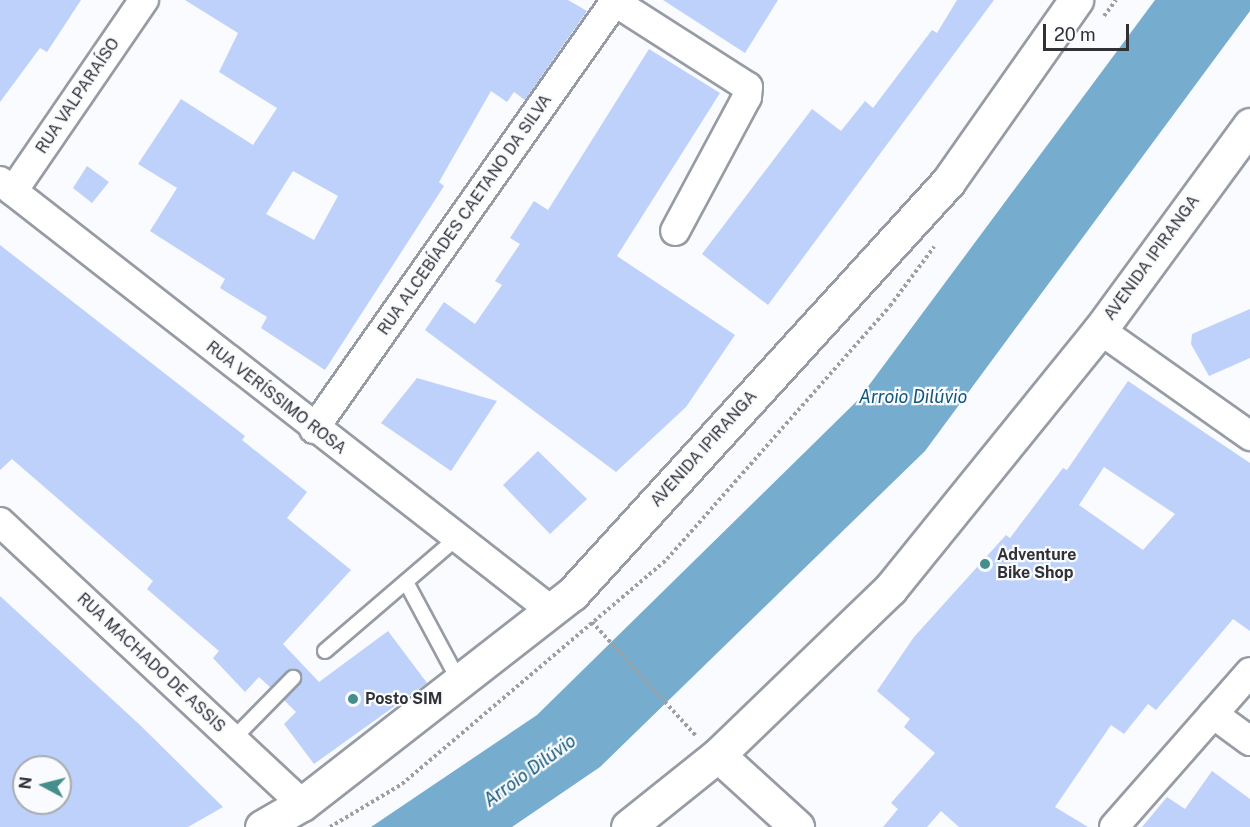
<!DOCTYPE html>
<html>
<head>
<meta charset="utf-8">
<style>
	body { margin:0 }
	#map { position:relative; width:1250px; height:827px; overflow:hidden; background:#f9fbfe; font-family:"Public Sans",sans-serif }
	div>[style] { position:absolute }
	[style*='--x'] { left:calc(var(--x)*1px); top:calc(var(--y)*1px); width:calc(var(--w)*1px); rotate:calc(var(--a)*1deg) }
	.water>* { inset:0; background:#76adce }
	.building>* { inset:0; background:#bdd1fa }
	.path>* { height:4px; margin-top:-2px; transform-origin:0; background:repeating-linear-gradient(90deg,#9d9fa3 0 3px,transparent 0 6px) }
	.roads { filter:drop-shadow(2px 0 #979ca4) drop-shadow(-2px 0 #979ca4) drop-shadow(0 2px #979ca4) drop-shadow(0 -2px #979ca4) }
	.lane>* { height:14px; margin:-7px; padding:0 7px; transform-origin:7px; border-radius:7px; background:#fff }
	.street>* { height:28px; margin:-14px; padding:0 14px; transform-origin:14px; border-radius:14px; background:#fff }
	.secondary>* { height:33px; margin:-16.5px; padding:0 16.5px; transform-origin:16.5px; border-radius:16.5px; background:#fff }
	.dots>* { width:16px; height:16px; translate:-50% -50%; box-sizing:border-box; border:3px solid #f9fbfe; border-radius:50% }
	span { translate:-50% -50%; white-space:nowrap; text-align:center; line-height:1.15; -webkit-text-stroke:4.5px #f9fbfe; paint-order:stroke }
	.street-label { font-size:16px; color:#303236 }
	.poi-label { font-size:16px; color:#303236; font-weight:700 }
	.left { translate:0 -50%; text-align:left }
	.water-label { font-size:18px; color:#135778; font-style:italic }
	.north { position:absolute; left:12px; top:755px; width:60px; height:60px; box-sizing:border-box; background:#f9fbfe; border:2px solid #a9abae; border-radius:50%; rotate:277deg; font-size:16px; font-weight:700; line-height:24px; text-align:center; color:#303236 }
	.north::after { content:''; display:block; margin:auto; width:21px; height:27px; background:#468e8b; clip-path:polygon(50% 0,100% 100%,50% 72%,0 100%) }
	.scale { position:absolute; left:1043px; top:24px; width:86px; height:27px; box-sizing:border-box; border:3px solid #303236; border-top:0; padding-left:8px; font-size:18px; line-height:21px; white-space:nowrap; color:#303236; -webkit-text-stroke:4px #f9fbfe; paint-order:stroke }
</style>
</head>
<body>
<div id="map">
	<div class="water">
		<i style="clip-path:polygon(1155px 0,1250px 0,1250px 11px,925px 451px,600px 767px,512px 827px,371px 827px,537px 715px,858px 400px)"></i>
	</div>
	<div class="building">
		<i style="clip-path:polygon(0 0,81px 0,47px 52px,40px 48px,0 102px)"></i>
		<i style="clip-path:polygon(evenodd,185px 0,568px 0,587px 11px,525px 100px,514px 92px,507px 102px,491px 91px,439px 182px,444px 186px,325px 370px,261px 328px,267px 317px,220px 288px,225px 279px,150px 231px,177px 188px,138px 164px,181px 99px,253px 145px,277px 108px,219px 72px,238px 33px,185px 0,293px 171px,338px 196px,314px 240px,266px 214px,293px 171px)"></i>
		<i style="clip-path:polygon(663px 0,778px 0,745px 53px)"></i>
		<i style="clip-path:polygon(957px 0,994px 0,768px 305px,702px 254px,812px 109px,841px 131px,865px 101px,873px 108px,932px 30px,937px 33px)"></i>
		<i style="clip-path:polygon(649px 49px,720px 93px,617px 256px,735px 335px,686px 407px,616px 472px,425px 330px,444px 302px,475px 324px,502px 285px,495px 281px,520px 244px,510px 238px,534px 201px,548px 210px)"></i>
		<i style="clip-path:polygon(87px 166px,109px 182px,92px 203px,73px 188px)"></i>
		<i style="clip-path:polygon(0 245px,245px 436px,242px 440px,307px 492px,287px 518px,351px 570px,283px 644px,319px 682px,388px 631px,427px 683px,314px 764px,284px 724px,296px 712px,284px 700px,301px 681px,299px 671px,287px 671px,271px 688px,259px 677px,245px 692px,213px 658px,219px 651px,147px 589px,153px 581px,12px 459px,0 470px)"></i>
		<i style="clip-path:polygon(1250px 309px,1250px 358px,1209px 376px,1191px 344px,1192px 334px)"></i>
		<i style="clip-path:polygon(417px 378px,497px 401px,451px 471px,381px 423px)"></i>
		<i style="clip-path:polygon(evenodd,1128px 381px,1250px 463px,1250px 631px,1233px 619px,1156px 710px,1148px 704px,1124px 734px,1111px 725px,1055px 807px,1088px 827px,959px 827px,941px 811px,927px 827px,883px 827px,898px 809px,891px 803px,935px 753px,904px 727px,910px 719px,877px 691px,914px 637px,1006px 535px,1010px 538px,1063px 468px,1067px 470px,1128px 381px,1104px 467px,1175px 514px,1143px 550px,1079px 505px,1104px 467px)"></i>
		<i style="clip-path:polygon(538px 451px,587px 499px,550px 534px,503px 485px)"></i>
		<i style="clip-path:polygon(evenodd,0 596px,141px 726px,223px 807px,188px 827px,0 827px,0 596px,24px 767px,60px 767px,60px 803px,24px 803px,24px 767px)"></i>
		<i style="clip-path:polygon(1212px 771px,1250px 799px,1250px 827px,1142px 827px,1167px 797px,1185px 809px)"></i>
	</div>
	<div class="path">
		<i style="--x:1104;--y:16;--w:20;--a:-53"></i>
		<i style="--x:592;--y:622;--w:154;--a:47.6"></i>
		<i style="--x:330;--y:827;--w:84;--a:-30.8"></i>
		<i style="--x:402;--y:784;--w:348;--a:-40.3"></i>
		<i style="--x:667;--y:559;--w:337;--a:-48.6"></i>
		<i style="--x:890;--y:306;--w:74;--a:-53.3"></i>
	</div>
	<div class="roads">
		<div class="lane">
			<i style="--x:406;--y:582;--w:112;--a:61.8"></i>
			<i style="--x:325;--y:651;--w:174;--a:-40.6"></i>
			<i style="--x:233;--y:739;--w:86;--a:-45.5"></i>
		</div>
		<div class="street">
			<i style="--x:612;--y:0;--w:161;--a:32.6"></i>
			<i style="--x:748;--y:87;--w:10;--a:96"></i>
			<i style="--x:747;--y:97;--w:152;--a:118.2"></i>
			<i style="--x:0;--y:181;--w:701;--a:37.93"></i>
			<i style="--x:13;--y:191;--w:232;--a:-55.6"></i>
			<i style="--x:1100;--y:330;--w:184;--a:35.2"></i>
			<i style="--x:314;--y:429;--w:525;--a:-54.86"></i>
			<i style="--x:0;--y:522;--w:413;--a:43"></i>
			<i style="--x:1213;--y:714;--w:46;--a:36.1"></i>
			<i style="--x:1114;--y:827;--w:206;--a:-48.7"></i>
		</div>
		<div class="secondary">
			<i style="--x:718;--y:755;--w:107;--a:42.3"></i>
			<i style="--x:262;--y:827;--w:46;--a:-29.9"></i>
			<i style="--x:302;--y:804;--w:342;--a:-37.9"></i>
			<i style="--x:572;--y:594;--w:558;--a:-47.62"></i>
			<i style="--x:948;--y:182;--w:223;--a:-54.9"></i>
			<i style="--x:628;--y:827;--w:115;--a:-38.7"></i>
			<i style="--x:718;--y:755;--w:239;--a:-44"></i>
			<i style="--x:890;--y:589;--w:333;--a:-51"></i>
			<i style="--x:1100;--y:330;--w:254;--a:-53.8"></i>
		</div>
	</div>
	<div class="dots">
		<i style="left:985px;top:564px;background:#468e8b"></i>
		<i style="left:353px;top:699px;background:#468e8b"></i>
	</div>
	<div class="street-label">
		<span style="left:78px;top:96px;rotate:-56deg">RUA VALPARAÍSO</span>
		<span style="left:465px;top:215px;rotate:-55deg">RUA ALCEBÍADES CAETANO DA SILVA</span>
		<span style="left:1152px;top:258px;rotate:-54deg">AVENIDA IPIRANGA</span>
		<span style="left:276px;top:398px;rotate:38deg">RUA VERÍSSIMO ROSA</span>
		<span style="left:704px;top:449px;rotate:-48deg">AVENIDA IPIRANGA</span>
		<span style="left:151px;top:663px;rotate:43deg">RUA MACHADO DE ASSIS</span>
	</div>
	<div class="poi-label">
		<span class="left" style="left:997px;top:564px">Adventure<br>Bike Shop</span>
		<span class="left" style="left:365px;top:699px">Posto SIM</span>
	</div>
	<div class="water-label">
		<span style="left:913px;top:397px">Arroio Dilúvio</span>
		<span style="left:530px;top:771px;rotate:-36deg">Arroio Dilúvio</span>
	</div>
	<div class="north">N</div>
	<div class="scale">20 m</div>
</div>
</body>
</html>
